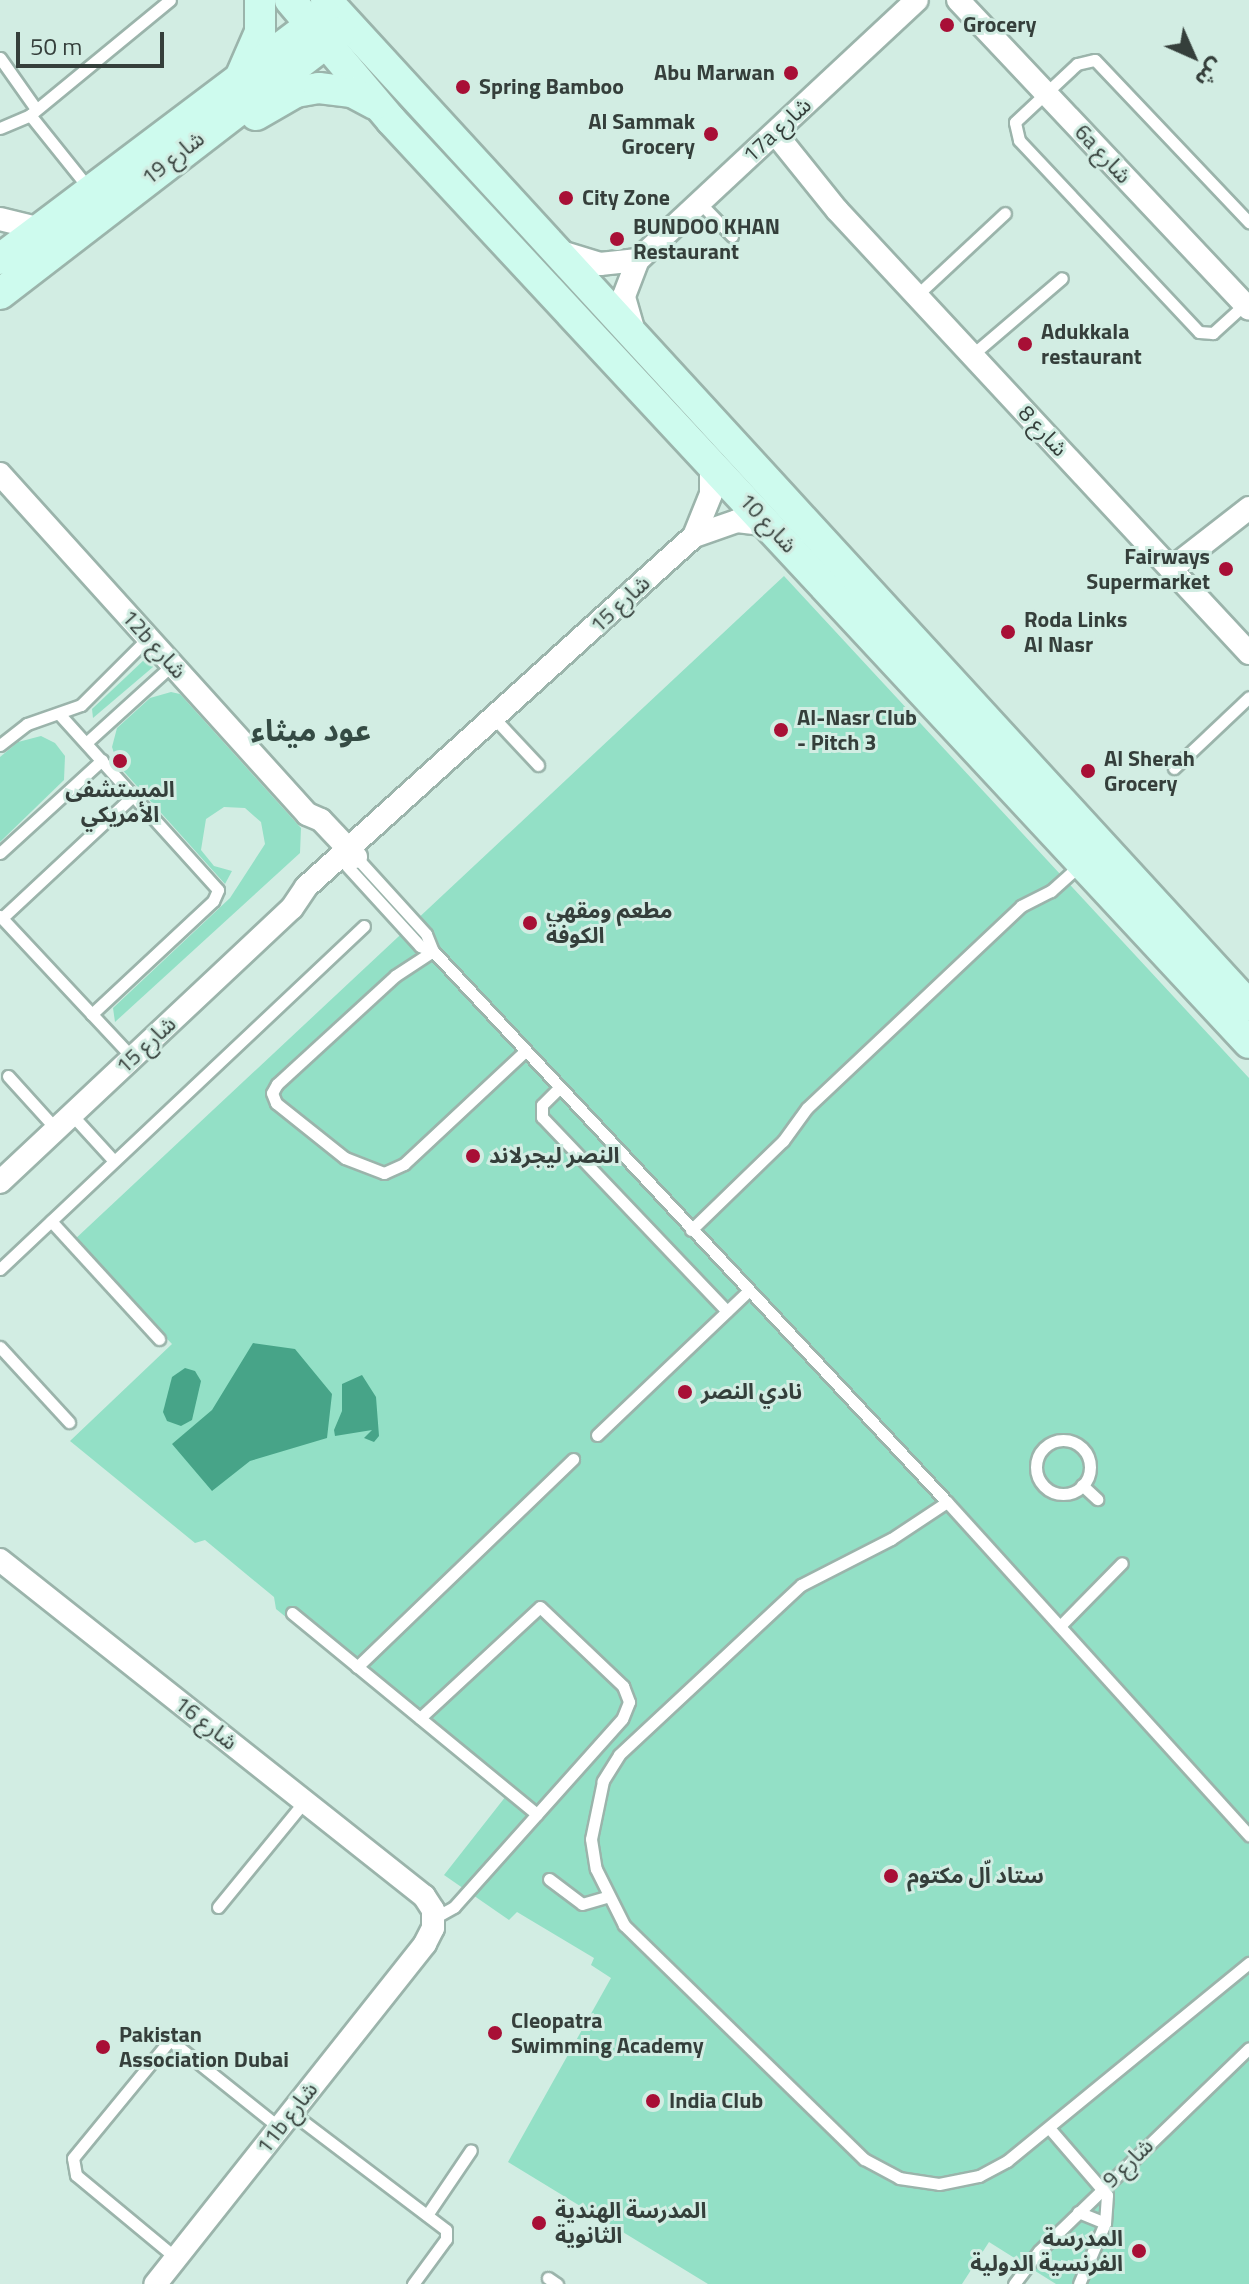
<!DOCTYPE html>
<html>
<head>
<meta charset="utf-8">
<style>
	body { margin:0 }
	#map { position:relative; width:1249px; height:2284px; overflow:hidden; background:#d2ede3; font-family:"Titillium Web","Noto Sans Arabic",sans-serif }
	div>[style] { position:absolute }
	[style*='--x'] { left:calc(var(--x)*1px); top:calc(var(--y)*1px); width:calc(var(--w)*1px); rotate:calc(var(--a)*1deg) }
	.green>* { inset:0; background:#93e0c6 }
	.water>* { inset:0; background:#47a488 }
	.roads { filter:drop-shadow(2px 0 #9bb4ab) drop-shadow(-2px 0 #9bb4ab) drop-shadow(0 2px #9bb4ab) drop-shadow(0 -2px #9bb4ab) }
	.lane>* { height:11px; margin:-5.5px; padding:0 5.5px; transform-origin:5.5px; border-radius:5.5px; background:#fff }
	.lane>.ring { margin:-5.5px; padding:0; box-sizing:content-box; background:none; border:11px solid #fff; border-radius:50% }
	.street>* { height:22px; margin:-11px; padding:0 11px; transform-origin:11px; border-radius:11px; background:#fff }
	.secondary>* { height:30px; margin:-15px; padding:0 15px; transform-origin:15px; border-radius:15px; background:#cefbee }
	.dots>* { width:22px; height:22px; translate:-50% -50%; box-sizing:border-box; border:4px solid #d2ede3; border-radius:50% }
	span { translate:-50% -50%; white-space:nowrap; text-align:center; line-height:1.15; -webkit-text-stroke:6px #d2ede3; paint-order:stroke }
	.poi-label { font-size:22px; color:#353f3b; font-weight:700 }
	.left { translate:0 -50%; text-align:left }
	.right { translate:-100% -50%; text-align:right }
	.street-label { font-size:22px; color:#353f3b }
	.district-label { font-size:30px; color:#354b44; font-weight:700 }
	.north { position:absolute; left:1153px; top:16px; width:80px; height:80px; -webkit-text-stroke:6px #d2ede3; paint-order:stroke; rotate:135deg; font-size:22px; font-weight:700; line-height:32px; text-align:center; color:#353f3b }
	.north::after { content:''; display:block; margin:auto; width:28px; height:36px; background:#353f3b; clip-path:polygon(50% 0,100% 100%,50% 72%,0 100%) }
	.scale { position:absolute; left:16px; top:32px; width:148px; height:36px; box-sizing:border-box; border:4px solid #353f3b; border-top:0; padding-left:10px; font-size:24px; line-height:28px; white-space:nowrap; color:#353f3b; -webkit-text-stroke:6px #d2ede3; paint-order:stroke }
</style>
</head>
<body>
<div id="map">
	<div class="green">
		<i style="clip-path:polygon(784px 576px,1249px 1078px,1249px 2284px,1056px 2284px,989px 2242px,962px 2284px,708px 2284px,508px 2162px,611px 1978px,591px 1965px,594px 1958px,517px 1912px,509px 1920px,444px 1875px,506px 1796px,276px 1609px,274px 1597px,205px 1540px,195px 1543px,70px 1441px,172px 1344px,73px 1241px)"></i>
		<i style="clip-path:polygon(145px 659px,153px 667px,93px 718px,92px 709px)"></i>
		<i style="clip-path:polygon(171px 692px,180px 694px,301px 828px,300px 853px,115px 1022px,113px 1008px,230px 898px,265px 844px,261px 822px,245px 808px,224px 807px,206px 819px,201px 850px,214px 866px,232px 871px,225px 884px,118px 765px,112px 747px,117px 728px,150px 698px)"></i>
		<i style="clip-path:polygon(41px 736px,55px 743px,65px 756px,64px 780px,0 842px,0 757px,18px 742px)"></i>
	</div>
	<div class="water">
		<i style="clip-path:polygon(253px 1343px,295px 1349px,332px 1394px,327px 1438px,250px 1461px,212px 1491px,172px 1444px,212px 1410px)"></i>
		<i style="clip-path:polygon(185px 1368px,195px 1371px,201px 1381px,192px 1420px,181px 1426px,167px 1421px,163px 1412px,172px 1377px)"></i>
		<i style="clip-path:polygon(362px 1375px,376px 1397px,379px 1436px,374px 1442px,364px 1438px,372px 1430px,335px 1436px,334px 1430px,342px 1411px,342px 1384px)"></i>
	</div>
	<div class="roads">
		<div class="lane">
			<i style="--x:0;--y:58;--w:62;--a:54.8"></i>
			<i style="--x:30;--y:115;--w:96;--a:51.3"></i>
			<i style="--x:0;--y:128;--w:33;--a:-23"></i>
			<i style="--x:30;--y:115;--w:181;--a:-39.4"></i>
			<i style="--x:700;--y:203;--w:46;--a:45.9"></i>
			<i style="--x:917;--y:295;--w:120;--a:-43"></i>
			<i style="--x:1246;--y:303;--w:45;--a:137.7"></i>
			<i style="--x:1213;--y:333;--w:14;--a:-176"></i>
			<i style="--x:1199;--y:332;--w:263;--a:-133.2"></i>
			<i style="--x:1019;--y:140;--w:18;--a:-103"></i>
			<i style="--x:1015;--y:122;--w:85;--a:-43.1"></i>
			<i style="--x:1077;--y:64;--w:18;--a:-13"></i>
			<i style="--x:1095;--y:60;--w:224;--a:46.5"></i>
			<i style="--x:972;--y:355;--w:118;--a:-40.5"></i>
			<i style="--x:61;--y:716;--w:234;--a:47.9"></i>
			<i style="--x:218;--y:890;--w:12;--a:114"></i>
			<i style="--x:213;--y:901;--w:166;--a:137"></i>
			<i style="--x:495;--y:719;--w:63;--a:46.9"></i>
			<i style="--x:86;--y:743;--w:118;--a:-42.2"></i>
			<i style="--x:0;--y:745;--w:34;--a:-38"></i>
			<i style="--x:27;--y:724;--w:57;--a:-19.4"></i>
			<i style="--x:81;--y:705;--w:95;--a:-45"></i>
			<i style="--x:1174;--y:768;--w:103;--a:-43.4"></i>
			<i style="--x:0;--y:853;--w:138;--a:-42.4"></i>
			<i style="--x:356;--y:857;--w:104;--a:47.7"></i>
			<i style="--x:426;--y:934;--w:18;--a:68"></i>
			<i style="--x:347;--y:866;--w:108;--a:47.6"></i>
			<i style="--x:420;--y:946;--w:14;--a:21"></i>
			<i style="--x:433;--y:951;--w:754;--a:46.99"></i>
			<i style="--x:947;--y:1502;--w:450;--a:47.8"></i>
			<i style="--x:0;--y:916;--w:193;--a:46.9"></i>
			<i style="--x:2;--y:918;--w:180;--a:-43"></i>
			<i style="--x:433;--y:951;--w:45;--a:146.7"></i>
			<i style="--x:395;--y:976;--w:160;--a:137.5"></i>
			<i style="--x:277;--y:1084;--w:10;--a:119"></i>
			<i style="--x:272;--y:1093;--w:11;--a:68"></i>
			<i style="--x:276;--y:1103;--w:88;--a:38.6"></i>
			<i style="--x:345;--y:1158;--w:42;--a:21"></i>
			<i style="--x:384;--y:1173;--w:22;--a:-24"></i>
			<i style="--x:404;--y:1164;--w:166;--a:-43"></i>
			<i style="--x:8;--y:1076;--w:72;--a:47.8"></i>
			<i style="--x:559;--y:1088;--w:24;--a:135"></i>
			<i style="--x:542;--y:1105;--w:12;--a:90"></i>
			<i style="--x:542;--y:1117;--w:268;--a:46.4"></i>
			<i style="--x:72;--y:1115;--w:62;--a:47.6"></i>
			<i style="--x:51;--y:1221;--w:160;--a:47.5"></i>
			<i style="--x:691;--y:1230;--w:128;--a:-44.1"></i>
			<i style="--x:783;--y:1141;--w:41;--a:-54"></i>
			<i style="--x:807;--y:1108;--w:294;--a:-43.3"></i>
			<i style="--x:1021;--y:906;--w:34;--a:-27"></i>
			<i style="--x:1051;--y:891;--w:39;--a:-42"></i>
			<i style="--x:0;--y:1269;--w:500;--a:-43.3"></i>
			<i style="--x:0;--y:1347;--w:102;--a:47.4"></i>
			<i style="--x:597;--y:1435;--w:209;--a:-43.6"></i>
			<i class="ring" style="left:1036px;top:1440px;width:43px;height:43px"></i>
			<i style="--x:1082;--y:1485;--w:21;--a:43"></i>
			<i style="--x:947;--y:1502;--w:67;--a:146.5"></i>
			<i style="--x:891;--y:1539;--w:101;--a:152.9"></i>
			<i style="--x:801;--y:1585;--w:249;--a:137"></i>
			<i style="--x:619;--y:1755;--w:31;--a:122"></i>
			<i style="--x:603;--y:1781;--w:59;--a:101.7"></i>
			<i style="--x:591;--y:1839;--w:30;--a:81"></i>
			<i style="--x:596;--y:1869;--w:63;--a:63.4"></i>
			<i style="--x:624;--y:1925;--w:335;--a:44.3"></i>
			<i style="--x:864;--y:2159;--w:40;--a:28"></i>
			<i style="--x:899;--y:2178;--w:40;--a:8.5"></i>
			<i style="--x:939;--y:2184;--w:41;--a:-11.3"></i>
			<i style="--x:979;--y:2176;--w:32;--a:-28"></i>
			<i style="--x:1007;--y:2161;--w:313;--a:-39.3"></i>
			<i style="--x:292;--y:1613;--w:317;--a:39.4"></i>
			<i style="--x:1060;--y:1626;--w:88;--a:-45.5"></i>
			<i style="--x:357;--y:1667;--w:300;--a:-43.9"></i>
			<i style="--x:420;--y:1718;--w:163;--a:-42.8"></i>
			<i style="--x:540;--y:1607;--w:115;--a:43.6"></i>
			<i style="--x:623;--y:1686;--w:17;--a:69"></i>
			<i style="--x:629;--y:1702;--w:18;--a:112"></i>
			<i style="--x:622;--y:1719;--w:252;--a:131.8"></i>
			<i style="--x:454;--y:1907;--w:23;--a:151"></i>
			<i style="--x:549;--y:1879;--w:41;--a:37.1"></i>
			<i style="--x:582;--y:1904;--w:26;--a:-16"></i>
			<i style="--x:218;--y:1907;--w:136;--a:-50.7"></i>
			<i style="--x:292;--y:2113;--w:193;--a:37.2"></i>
			<i style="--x:446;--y:2230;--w:9;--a:90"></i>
			<i style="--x:446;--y:2239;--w:56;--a:126.3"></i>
			<i style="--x:1050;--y:2129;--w:87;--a:49.2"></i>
			<i style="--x:1107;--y:2195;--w:28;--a:94"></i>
			<i style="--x:1105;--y:2223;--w:66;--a:113.1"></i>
			<i style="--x:1078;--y:2212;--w:29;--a:22"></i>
			<i style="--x:427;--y:2215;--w:78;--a:-55.9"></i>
			<i style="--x:176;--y:2258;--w:130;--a:-140.3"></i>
			<i style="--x:76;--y:2175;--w:17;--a:-100"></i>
			<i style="--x:73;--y:2158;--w:153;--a:-50.6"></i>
			<i style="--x:170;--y:2040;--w:141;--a:38.7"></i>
			<i style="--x:548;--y:2278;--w:11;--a:34"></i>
			<i style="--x:1014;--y:2284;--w:41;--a:-52.9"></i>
			<i style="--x:1039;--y:2251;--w:292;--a:-44"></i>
		</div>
		<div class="street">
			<i style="--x:958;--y:0;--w:424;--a:46.7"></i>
			<i style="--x:775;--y:133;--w:99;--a:51.2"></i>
			<i style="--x:837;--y:210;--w:605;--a:47.08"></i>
			<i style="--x:0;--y:219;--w:42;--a:13.7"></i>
			<i style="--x:561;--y:252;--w:41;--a:17.1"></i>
			<i style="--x:600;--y:264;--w:38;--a:-6"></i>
			<i style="--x:634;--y:332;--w:37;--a:-106"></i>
			<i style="--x:624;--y:296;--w:39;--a:-69"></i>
			<i style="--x:638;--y:260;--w:381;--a:-43"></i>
			<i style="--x:0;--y:474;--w:458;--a:47.9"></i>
			<i style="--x:307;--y:814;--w:15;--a:23"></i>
			<i style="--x:321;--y:820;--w:51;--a:46.6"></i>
			<i style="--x:694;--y:536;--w:45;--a:-68"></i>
			<i style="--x:711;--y:494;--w:32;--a:-90"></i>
			<i style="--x:1171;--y:569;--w:99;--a:-38"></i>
			<i style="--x:0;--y:1182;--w:400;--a:-43.2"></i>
			<i style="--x:292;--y:908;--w:25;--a:-56"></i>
			<i style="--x:306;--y:887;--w:523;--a:-42.13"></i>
			<i style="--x:694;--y:536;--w:46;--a:-19.2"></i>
			<i style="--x:737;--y:521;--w:32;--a:7"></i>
			<i style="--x:0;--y:1560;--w:541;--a:38.4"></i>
			<i style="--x:424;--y:1896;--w:17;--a:57"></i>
			<i style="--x:433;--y:1910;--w:18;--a:90"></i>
			<i style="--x:433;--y:1928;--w:18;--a:117"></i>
			<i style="--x:425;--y:1944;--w:434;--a:128.4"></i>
		</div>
		<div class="secondary">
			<i style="--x:290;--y:0;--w:157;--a:49.9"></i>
			<i style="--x:391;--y:120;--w:1260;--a:47.09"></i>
			<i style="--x:326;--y:0;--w:1365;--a:47.46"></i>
			<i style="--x:240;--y:78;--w:50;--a:-66.5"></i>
			<i style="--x:260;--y:32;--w:32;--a:-90"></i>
			<i style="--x:256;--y:115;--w:46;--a:-29.9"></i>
			<i style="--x:296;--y:92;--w:23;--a:-10"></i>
			<i style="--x:319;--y:88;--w:33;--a:7"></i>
			<i style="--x:352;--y:92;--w:26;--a:28"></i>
			<i style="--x:0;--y:259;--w:407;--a:-37"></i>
			<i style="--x:0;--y:294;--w:429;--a:-37.6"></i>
		</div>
	</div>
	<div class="dots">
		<i style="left:947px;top:25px;background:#a80f36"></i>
		<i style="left:791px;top:73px;background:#a80f36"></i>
		<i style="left:463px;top:87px;background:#a80f36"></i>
		<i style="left:711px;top:134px;background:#a80f36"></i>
		<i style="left:566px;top:198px;background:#a80f36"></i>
		<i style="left:617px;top:239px;background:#a80f36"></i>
		<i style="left:1025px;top:344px;background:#a80f36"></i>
		<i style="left:1226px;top:569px;background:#a80f36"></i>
		<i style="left:1008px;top:632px;background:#a80f36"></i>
		<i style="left:781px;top:730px;background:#a80f36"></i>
		<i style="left:120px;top:761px;background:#a80f36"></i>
		<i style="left:1088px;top:771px;background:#a80f36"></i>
		<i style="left:530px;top:923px;background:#a80f36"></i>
		<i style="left:473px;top:1156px;background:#a80f36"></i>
		<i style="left:685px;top:1392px;background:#a80f36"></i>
		<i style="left:891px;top:1876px;background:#a80f36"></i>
		<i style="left:495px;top:2033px;background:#a80f36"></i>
		<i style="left:103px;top:2047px;background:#a80f36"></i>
		<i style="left:653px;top:2101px;background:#a80f36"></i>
		<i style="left:539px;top:2223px;background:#a80f36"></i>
		<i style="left:1139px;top:2251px;background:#a80f36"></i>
	</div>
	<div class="poi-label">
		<span class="left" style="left:963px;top:25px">Grocery</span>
		<span class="right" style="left:775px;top:73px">Abu Marwan</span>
		<span class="left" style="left:479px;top:87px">Spring Bamboo</span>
		<span class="right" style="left:695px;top:134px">Al Sammak<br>Grocery</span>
		<span class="left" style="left:582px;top:198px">City Zone</span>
		<span class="left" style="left:633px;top:239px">BUNDOO KHAN<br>Restaurant</span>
		<span class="left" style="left:1041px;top:344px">Adukkala<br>restaurant</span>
		<span class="right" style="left:1210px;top:569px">Fairways<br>Supermarket</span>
		<span class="left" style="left:1024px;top:632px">Roda Links<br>Al Nasr</span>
		<span class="left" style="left:797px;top:730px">Al-Nasr Club<br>- Pitch 3</span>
		<span class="left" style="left:1104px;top:771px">Al Sherah<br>Grocery</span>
		<span style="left:120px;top:802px">المستشفى<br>الأمريكي</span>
		<span class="left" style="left:546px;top:923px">مطعم ومقهى<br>الكوفة</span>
		<span class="left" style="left:489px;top:1156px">النصر ليجرلاند</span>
		<span class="left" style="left:701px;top:1392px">نادي النصر</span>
		<span class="left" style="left:907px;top:1876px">ستاد اّل مكتوم</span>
		<span class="left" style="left:511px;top:2033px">Cleopatra<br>Swimming Academy</span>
		<span class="left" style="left:119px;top:2047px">Pakistan<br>Association Dubai</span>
		<span class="left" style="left:669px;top:2101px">India Club</span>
		<span class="left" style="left:555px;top:2223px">المدرسة الهندية<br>الثانوية</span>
		<span class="right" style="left:1123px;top:2251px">المدرسة<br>الفرنسية الدولية</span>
	</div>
	<div class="street-label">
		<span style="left:777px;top:130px;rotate:-43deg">17a شارع</span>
		<span style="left:1103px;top:154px;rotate:47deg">6a شارع</span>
		<span style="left:173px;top:158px;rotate:-38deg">شارع 19</span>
		<span style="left:1043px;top:431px;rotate:47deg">شارع 8</span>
		<span style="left:768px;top:523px;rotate:47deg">شارع 10</span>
		<span style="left:620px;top:604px;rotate:-43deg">شارع 15</span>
		<span style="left:154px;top:644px;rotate:48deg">12b شارع</span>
		<span style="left:146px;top:1045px;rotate:-43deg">شارع 15</span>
		<span style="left:206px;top:1723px;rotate:38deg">شارع 16</span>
		<span style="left:287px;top:2118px;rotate:-52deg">11b شارع</span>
		<span style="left:1128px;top:2163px;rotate:-44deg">شارع 9</span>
	</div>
	<div class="district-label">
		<span style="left:311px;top:730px">عود ميثاء</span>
	</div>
	<div class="north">ش</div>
	<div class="scale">50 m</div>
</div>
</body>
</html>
